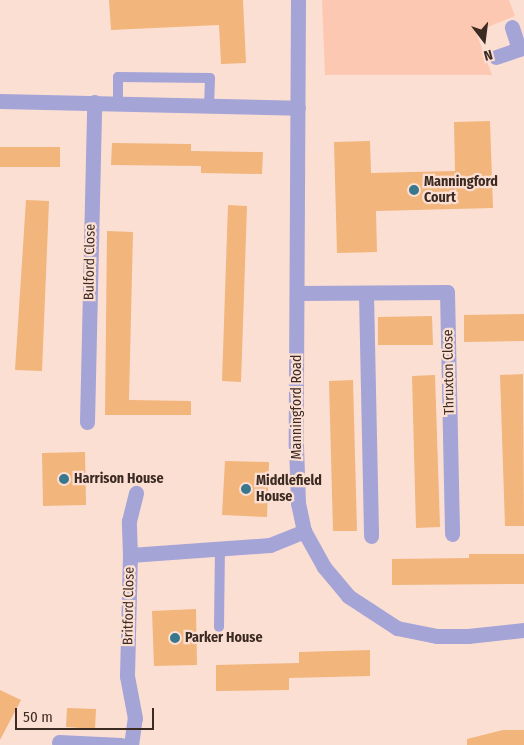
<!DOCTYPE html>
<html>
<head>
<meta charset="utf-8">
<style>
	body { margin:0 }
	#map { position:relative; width:524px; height:745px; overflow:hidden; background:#fcdfd3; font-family:"Fira Sans Condensed",sans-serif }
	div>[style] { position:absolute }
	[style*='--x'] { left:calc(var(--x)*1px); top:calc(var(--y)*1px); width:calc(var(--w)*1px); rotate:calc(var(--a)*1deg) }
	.green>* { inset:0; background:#fdc8b1 }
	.building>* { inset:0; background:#f2b57c }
	.lane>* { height:10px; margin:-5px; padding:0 5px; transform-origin:5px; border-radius:5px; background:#a4a4d7 }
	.street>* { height:15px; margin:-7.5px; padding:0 7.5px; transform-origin:7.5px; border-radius:7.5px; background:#a4a4d7 }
	.dots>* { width:14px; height:14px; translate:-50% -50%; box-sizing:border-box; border:2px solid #fcdfd3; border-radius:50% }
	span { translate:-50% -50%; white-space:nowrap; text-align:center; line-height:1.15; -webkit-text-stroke:4.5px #fcdfd3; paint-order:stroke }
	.poi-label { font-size:14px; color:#3c2b23; font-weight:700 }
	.left { translate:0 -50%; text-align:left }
	.street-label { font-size:14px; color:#3c2b23 }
	.north { position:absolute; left:459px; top:15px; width:50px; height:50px; -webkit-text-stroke:4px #fcdfd3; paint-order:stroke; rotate:165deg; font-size:14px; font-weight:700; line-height:20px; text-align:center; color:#3c2b23 }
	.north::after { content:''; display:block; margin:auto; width:18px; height:22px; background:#3c2b23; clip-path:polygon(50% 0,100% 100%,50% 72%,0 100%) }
	.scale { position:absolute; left:15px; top:708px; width:139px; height:22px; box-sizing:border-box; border:2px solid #3c2b23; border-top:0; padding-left:6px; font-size:15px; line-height:18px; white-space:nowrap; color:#3c2b23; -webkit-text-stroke:4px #fcdfd3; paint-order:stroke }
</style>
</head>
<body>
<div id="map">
	<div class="green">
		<i style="clip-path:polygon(322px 0,509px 0,515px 16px,476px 32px,492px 75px,325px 75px)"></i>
	</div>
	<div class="building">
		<i style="clip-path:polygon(109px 0,243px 0,246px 63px,221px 64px,219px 25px,111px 30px)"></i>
		<i style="clip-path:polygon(490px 121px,493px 208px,376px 211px,377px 252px,337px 253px,334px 142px,370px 141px,371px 173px,455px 171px,454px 122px)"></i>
		<i style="clip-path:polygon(112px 143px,191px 144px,191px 151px,263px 152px,262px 174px,201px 173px,201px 166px,111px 165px)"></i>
		<i style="clip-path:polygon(0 147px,60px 147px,60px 167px,0 167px)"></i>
		<i style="clip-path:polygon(26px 200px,49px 201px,42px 371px,15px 370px)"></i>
		<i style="clip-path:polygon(228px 205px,247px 206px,241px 382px,222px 381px)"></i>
		<i style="clip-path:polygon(107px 231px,133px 232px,129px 400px,191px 401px,191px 415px,105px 415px)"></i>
		<i style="clip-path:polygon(524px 314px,524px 341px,464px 342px,464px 315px)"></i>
		<i style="clip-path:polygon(432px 316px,433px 345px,378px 345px,378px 317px)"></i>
		<i style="clip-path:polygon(523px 374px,524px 526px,505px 526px,500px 375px)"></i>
		<i style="clip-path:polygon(435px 375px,440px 527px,416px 528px,412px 376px)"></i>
		<i style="clip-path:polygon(353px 380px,357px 531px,333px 531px,329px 381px)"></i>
		<i style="clip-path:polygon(85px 452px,86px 505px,43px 506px,42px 453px)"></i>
		<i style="clip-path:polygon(225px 461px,269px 462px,267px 517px,222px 515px)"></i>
		<i style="clip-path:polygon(469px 554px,524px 554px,524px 584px,392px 585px,392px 559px,469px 558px)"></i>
		<i style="clip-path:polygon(196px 609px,197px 665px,154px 666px,152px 611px)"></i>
		<i style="clip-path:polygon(370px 650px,370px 676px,289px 678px,289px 690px,216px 691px,216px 665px,299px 663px,299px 652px)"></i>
		<i style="clip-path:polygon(0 690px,21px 700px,0 740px)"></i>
		<i style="clip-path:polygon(67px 708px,96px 709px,95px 729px,66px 727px)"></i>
		<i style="clip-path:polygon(503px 730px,524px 730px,524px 745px,467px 745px,467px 739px)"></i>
	</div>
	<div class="lane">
		<i style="--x:118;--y:103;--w:26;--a:-90"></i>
		<i style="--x:118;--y:77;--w:92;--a:0.6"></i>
		<i style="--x:210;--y:78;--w:27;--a:92"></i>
		<i style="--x:219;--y:627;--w:79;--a:-89.3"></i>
	</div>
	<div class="street">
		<i style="--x:298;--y:0;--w:446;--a:90.3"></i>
		<i style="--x:296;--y:446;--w:57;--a:88"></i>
		<i style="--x:298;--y:503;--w:29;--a:78"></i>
		<i style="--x:304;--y:531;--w:41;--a:60.9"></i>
		<i style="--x:324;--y:567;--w:38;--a:50"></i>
		<i style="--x:348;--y:596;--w:59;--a:33.1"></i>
		<i style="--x:397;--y:628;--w:41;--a:11.3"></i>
		<i style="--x:437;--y:636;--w:31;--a:0"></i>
		<i style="--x:468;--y:636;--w:56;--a:-6.1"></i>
		<i style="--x:496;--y:57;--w:24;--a:-19"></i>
		<i style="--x:519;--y:49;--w:23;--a:-108"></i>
		<i style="--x:0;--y:101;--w:298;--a:1.3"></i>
		<i style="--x:297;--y:293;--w:150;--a:-0.4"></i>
		<i style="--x:447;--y:292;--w:242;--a:88.8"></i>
		<i style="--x:366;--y:294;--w:242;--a:88.8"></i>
		<i style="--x:87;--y:422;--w:320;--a:-88.7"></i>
		<i style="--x:130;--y:555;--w:34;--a:-92"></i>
		<i style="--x:129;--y:521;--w:29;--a:-76"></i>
		<i style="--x:59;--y:742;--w:62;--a:2.8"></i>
		<i style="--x:131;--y:745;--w:27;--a:-82"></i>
		<i style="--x:135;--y:718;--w:43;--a:-100.8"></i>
		<i style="--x:127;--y:676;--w:121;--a:-88.6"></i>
		<i style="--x:130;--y:555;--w:140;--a:-4.1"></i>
		<i style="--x:270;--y:545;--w:37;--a:-22"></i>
	</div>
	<div class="dots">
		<i style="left:414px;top:190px;background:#39778d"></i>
		<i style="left:64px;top:479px;background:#39778d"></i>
		<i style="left:246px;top:489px;background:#39778d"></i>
		<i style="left:175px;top:638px;background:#39778d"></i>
	</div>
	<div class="poi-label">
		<span class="left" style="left:424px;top:190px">Manningford<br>Court</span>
		<span class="left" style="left:74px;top:479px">Harrison House</span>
		<span class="left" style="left:256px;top:489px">Middlefield<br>House</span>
		<span class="left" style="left:185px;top:638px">Parker House</span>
	</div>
	<div class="street-label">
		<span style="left:90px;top:262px;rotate:-89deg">Bulford Close</span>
		<span style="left:449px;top:372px;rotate:-91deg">Thruxton Close</span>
		<span style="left:297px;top:407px;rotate:-90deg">Manningford Road</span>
		<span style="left:129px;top:606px;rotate:-89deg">Britford Close</span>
	</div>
	<div class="north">N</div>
	<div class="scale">50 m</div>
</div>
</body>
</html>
